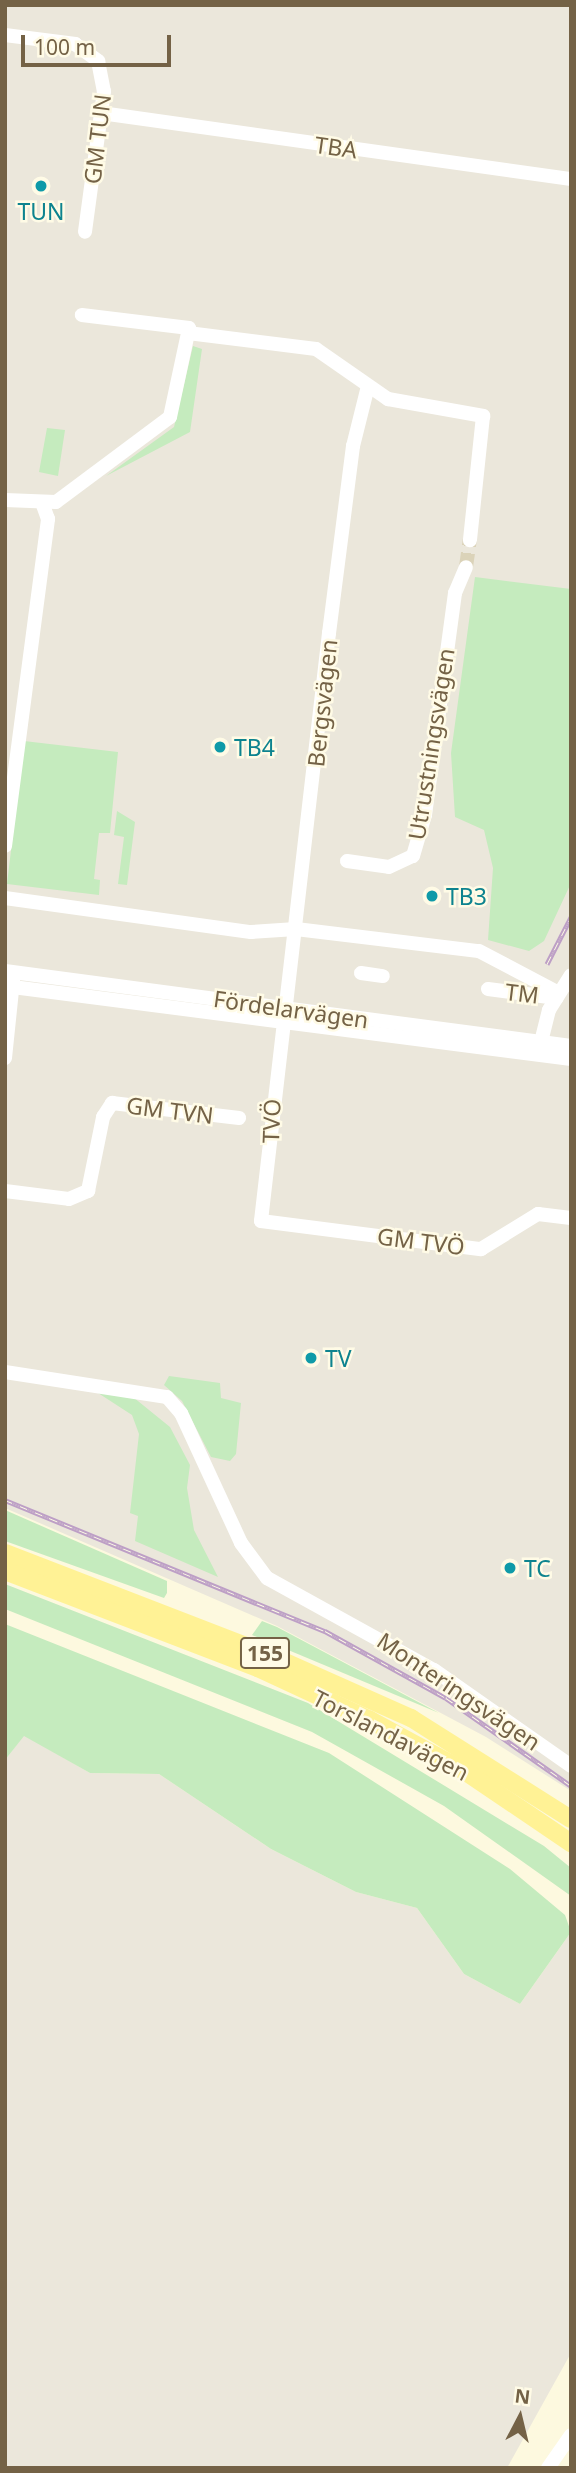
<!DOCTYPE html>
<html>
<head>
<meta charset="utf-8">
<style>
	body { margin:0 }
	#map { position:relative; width:576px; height:2473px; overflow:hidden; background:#fdf9df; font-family:"Noto Sans",sans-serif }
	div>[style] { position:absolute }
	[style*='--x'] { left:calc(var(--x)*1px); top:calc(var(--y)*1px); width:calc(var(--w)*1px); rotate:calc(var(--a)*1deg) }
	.industrial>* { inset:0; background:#ebe7db }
	.green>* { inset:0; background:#c5ebbe }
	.minor-tunnel>* { height:14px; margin-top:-7px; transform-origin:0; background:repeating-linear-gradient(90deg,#dbd3b9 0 14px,transparent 0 21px) }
	.minor>* { height:14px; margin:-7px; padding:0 7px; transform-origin:7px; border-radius:7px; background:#fff }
	.major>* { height:18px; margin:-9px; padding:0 9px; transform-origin:9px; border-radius:9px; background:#fff295 }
	.rail>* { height:5px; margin-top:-2.5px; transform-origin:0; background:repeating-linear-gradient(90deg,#fffbe6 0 8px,#bd9fc6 0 16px); box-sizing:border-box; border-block:2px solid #bd9fc6 }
	.dots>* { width:19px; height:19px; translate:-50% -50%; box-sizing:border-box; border:4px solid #fffbe6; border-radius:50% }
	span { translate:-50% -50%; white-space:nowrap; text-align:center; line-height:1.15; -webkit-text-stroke:5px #fffbe6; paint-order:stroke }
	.shield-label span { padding:2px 5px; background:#fffbe6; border:2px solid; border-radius:5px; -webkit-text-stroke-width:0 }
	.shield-label { font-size:21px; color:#746246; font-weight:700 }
	.street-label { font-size:23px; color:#746246 }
	.culture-label { font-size:23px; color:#0d838f }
	.left { translate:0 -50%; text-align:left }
	.frame { position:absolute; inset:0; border:7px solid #746246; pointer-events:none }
	.north { position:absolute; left:485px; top:2382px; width:70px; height:70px; -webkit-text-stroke:5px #fffbe6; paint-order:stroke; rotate:7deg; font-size:19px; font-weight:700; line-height:28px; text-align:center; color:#746246 }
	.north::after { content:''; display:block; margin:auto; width:24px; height:32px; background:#746246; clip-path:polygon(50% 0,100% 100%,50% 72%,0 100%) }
	.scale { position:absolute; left:21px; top:35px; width:150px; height:32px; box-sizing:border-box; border:4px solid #746246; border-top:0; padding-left:9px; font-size:21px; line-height:24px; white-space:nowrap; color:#746246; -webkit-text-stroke:5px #fffbe6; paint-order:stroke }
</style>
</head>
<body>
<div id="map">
	<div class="industrial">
		<i style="clip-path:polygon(5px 5px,571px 5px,571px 1791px,486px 1737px,277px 1626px,5px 1508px)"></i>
		<i style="clip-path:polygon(24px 1735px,90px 1773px,159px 1774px,271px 1849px,356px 1892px,417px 1908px,464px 1974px,520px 2004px,571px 1932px,571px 2353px,507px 2468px,5px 2468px,5px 1760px)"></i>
	</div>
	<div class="green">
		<i style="clip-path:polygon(193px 346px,202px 349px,190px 432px,106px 476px,174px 427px)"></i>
		<i style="clip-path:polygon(47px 428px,65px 430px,58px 476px,39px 472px)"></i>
		<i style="clip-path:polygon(475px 577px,571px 589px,571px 883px,544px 941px,529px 951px,488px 940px,493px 868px,484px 830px,455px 817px,451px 753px)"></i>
		<i style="clip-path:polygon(24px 741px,118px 752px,110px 833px,99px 833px,94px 879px,100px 880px,99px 895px,7px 884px)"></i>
		<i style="clip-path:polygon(117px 811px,135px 822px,127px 885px,118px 884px,124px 837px,114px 835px)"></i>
		<i style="clip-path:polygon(169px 1376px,220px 1383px,221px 1398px,241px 1403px,236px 1454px,230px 1461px,211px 1457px,182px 1401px,164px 1385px)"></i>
		<i style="clip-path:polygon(95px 1391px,133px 1397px,170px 1427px,190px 1465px,187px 1488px,194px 1530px,218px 1577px,135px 1541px,138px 1516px,130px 1513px,139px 1434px,132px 1415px)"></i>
		<i style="clip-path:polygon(5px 1510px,167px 1581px,167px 1593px,164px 1598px,5px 1541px)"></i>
		<i style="clip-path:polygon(5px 1584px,308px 1703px,544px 1846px,571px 1868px,571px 1896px,444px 1806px,312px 1732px,5px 1609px)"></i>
		<i style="clip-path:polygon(262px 1621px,277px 1627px,439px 1713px,252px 1635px)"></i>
		<i style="clip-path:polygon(5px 1624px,329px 1753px,510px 1869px,565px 1915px,571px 1932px,520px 2004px,464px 1974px,417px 1908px,356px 1892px,271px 1849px,159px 1774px,90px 1773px,24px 1736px,5px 1760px)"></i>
	</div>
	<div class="minor-tunnel">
		<i style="--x:466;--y:567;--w:27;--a:-82"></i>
	</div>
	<div class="minor">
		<i style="--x:5;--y:35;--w:71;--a:7.3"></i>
		<i style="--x:75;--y:44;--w:29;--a:36"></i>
		<i style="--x:98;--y:61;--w:31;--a:79"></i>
		<i style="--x:104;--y:91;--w:142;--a:97.7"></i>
		<i style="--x:101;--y:113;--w:475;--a:8"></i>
		<i style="--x:188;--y:333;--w:129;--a:7.1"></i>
		<i style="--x:316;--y:349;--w:88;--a:34.8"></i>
		<i style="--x:388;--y:399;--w:97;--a:10.1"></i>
		<i style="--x:483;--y:416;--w:125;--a:96"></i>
		<i style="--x:368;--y:386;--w:62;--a:104"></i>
		<i style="--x:353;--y:446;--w:189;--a:97.3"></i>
		<i style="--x:329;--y:633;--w:592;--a:96.6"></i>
		<i style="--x:261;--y:1221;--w:222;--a:7.3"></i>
		<i style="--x:481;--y:1249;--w:67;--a:-31.6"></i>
		<i style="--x:538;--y:1214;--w:33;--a:7"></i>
		<i style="--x:5;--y:500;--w:51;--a:2.2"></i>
		<i style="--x:56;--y:502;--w:142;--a:-36.7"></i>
		<i style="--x:170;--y:417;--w:91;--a:-77.9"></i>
		<i style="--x:189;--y:328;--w:108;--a:-173.1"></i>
		<i style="--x:5;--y:846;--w:330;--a:-82.5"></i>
		<i style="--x:48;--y:519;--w:15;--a:-110"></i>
		<i style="--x:347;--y:861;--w:42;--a:8.1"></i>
		<i style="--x:389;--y:867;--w:26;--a:-25"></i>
		<i style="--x:413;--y:856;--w:43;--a:-73.7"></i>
		<i style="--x:425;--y:815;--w:224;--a:-82.3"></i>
		<i style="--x:455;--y:593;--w:28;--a:-67"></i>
		<i style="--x:5;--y:898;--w:248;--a:7.9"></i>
		<i style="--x:251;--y:932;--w:45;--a:-3.8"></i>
		<i style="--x:296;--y:929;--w:184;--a:6.9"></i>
		<i style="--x:479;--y:951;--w:90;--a:27.7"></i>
		<i style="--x:5;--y:971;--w:571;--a:7.55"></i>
		<i style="--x:361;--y:973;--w:22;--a:8"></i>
		<i style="--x:5;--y:986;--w:571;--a:7.35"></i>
		<i style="--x:488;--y:989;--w:69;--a:7.5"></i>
		<i style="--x:539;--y:1050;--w:41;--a:-76"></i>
		<i style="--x:549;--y:1010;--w:41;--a:-57.8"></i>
		<i style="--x:5;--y:1058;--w:78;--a:-84.1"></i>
		<i style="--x:5;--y:1191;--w:64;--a:7.1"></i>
		<i style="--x:69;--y:1199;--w:21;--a:-23"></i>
		<i style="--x:88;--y:1191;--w:76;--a:-78.5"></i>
		<i style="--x:103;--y:1117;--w:17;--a:-57"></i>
		<i style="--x:112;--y:1103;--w:128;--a:6.7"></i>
		<i style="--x:5;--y:1372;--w:164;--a:8.8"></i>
		<i style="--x:167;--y:1397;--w:21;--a:49"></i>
		<i style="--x:181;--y:1413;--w:143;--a:65.2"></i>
		<i style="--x:241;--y:1543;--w:44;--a:53.4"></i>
		<i style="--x:267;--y:1578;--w:191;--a:28.9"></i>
		<i style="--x:434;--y:1670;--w:167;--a:35"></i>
		<i style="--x:548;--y:2468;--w:40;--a:-55.1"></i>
	</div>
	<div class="major">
		<i style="--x:5;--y:1553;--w:281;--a:21.1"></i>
		<i style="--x:267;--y:1654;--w:158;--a:24"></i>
		<i style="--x:411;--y:1718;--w:189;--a:32.3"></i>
		<i style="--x:5;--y:1571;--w:271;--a:21"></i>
		<i style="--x:258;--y:1668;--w:123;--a:24.9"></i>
		<i style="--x:370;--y:1720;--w:109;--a:28.4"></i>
		<i style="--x:466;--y:1772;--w:127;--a:34.1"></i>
	</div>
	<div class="rail">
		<i style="--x:547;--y:964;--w:53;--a:-62.9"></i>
		<i style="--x:5;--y:1500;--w:346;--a:22.3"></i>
		<i style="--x:325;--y:1631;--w:138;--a:29"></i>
		<i style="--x:446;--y:1698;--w:153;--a:35.1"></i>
	</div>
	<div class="dots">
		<i style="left:41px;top:186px;background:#0f9aa8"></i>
		<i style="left:220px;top:747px;background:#0f9aa8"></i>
		<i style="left:432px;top:896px;background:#0f9aa8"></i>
		<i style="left:311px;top:1358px;background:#0f9aa8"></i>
		<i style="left:510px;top:1568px;background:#0f9aa8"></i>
	</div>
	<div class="shield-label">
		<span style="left:265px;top:1653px">155</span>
	</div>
	<div class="street-label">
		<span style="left:97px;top:139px;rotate:-83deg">GM TUN</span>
		<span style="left:336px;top:147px;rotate:8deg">TBA</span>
		<span style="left:322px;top:703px;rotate:-84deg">Bergsvägen</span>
		<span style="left:431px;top:744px;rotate:-81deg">Utrustningsvägen</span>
		<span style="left:522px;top:993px;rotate:7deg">TM</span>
		<span style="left:291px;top:1009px;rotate:8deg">Fördelarvägen</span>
		<span style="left:170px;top:1110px;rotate:7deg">GM TVN</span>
		<span style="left:271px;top:1121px;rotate:-88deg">TVÖ</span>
		<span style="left:421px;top:1241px;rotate:7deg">GM TVÖ</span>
		<span style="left:459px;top:1691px;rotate:34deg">Monteringsvägen</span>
		<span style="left:391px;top:1735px;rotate:27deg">Torslandavägen</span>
	</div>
	<div class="culture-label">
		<span style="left:41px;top:211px">TUN</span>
		<span class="left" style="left:234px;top:747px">TB4</span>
		<span class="left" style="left:446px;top:896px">TB3</span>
		<span class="left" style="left:325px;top:1358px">TV</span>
		<span class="left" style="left:524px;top:1568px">TC</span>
	</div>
	<div class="frame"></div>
	<div class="north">N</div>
	<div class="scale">100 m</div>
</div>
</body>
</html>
